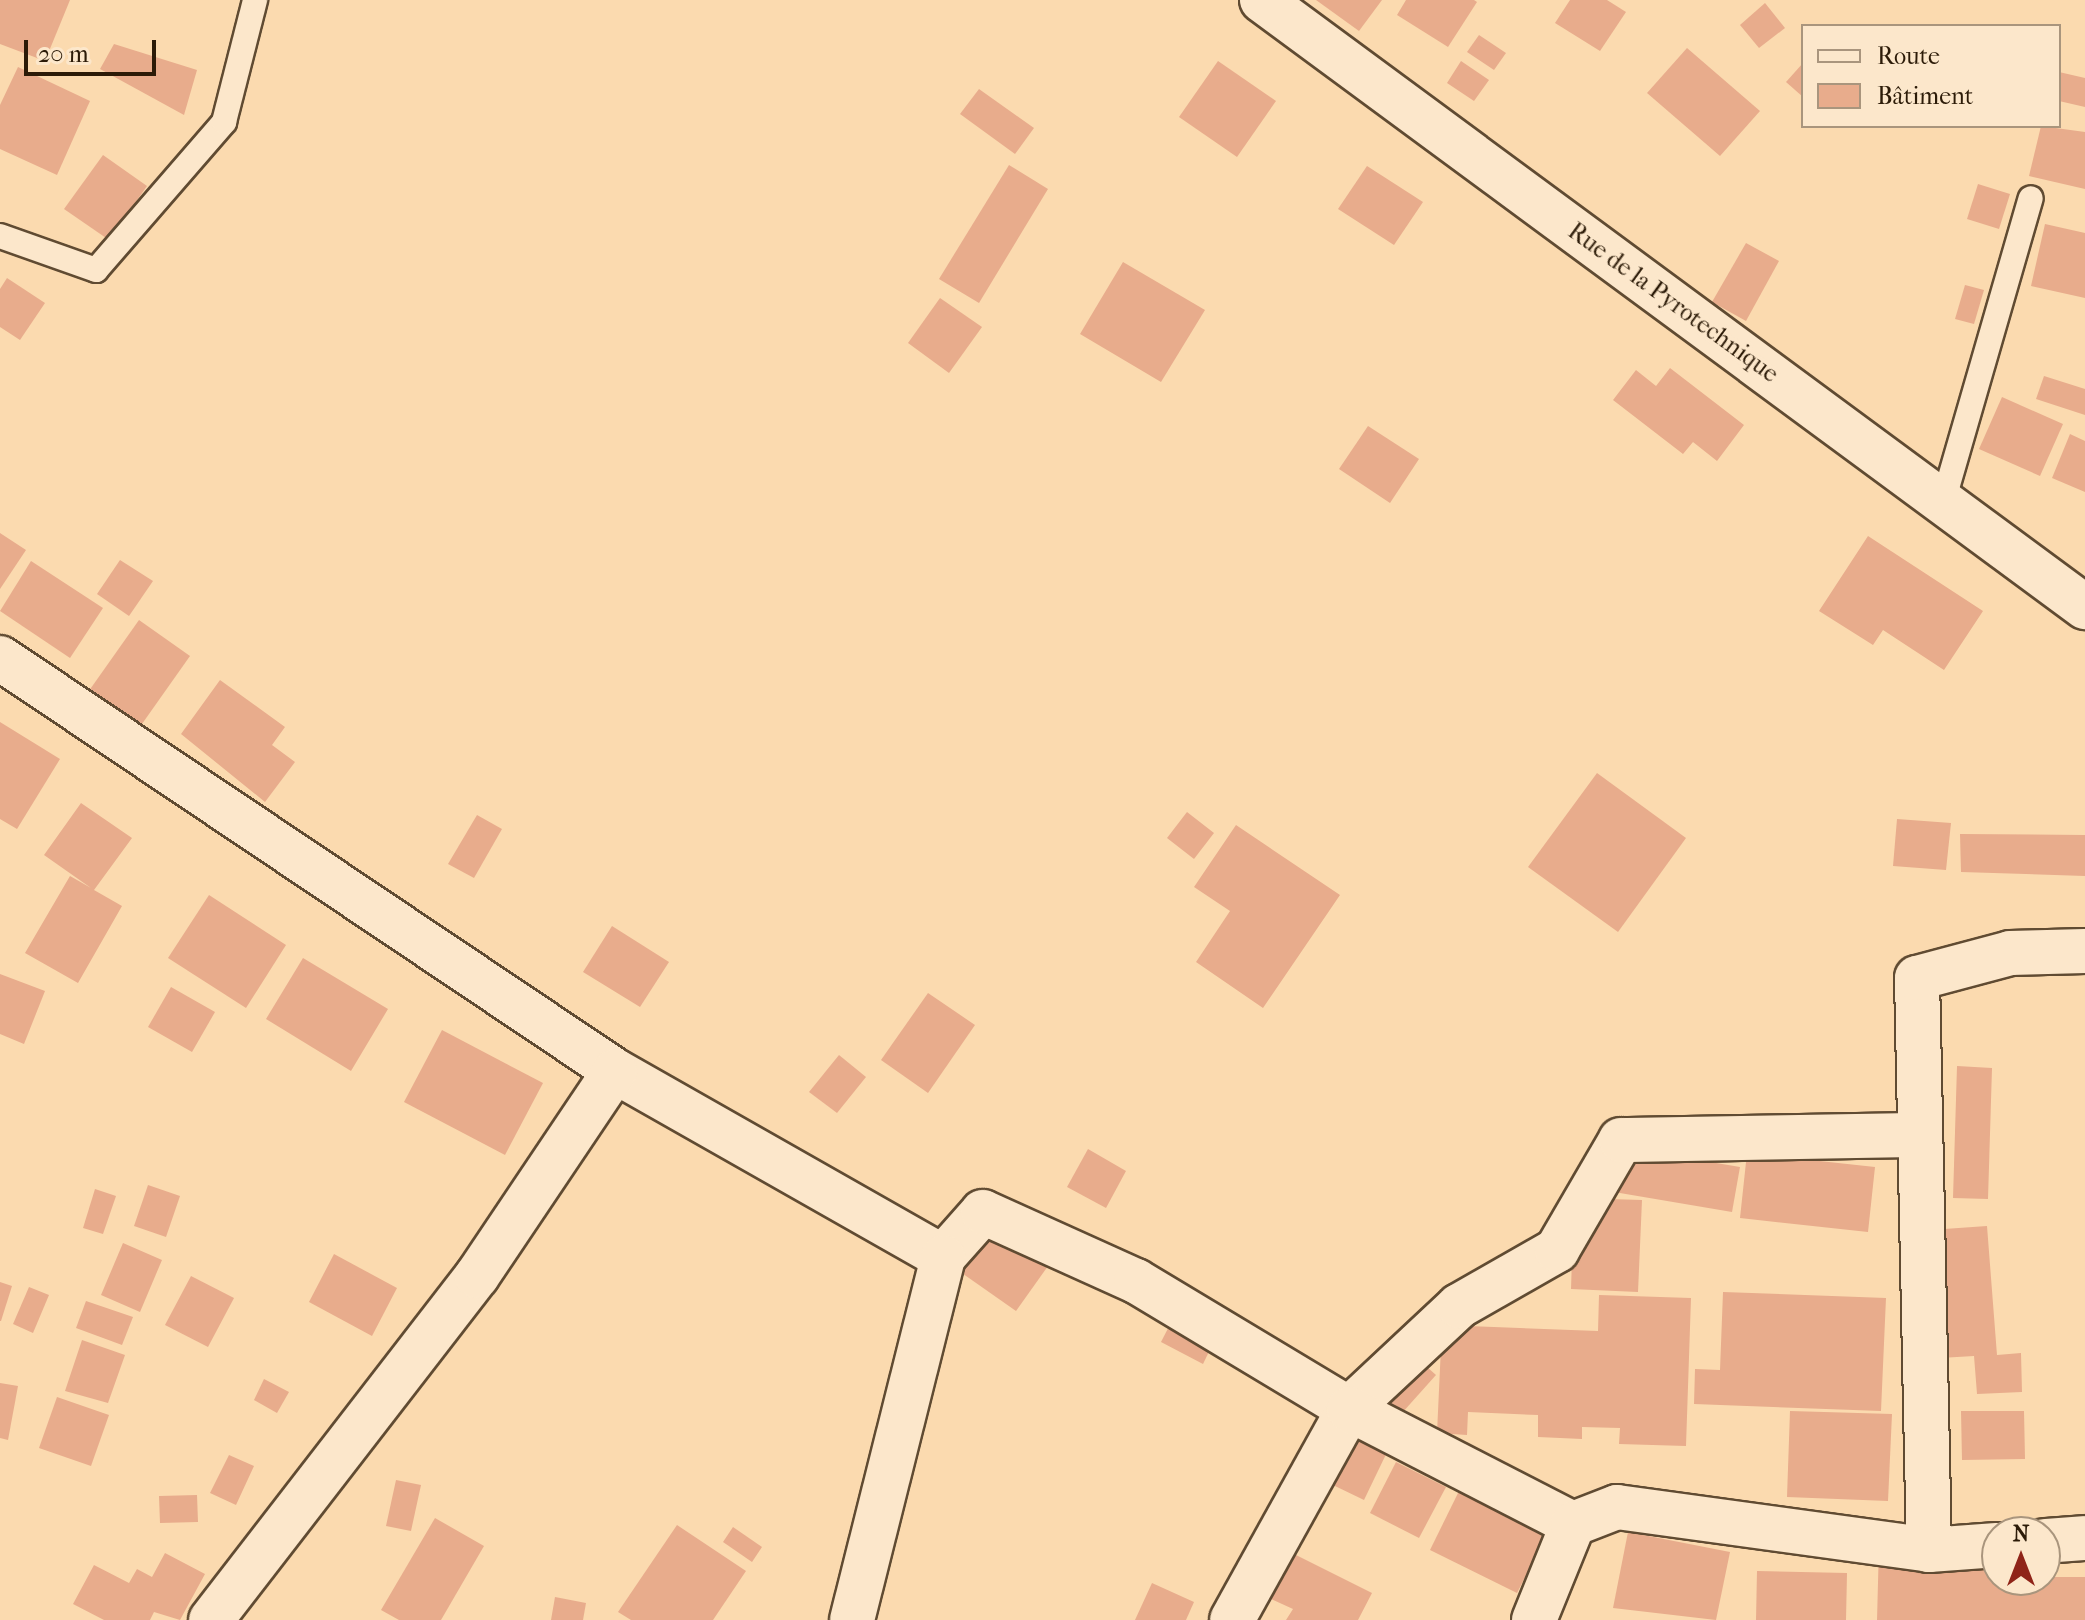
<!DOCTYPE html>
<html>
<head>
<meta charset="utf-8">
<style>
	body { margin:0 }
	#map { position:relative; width:2085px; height:1620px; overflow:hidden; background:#fbdaaf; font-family:"IM FELL French Canon",serif }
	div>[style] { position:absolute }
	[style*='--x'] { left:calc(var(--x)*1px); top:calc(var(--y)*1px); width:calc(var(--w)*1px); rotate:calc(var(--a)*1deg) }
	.building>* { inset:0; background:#e8ac8c }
	.roads { filter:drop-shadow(2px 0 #604b32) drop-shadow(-2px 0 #604b32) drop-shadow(0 2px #604b32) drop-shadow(0 -2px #604b32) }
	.lane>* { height:24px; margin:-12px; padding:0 12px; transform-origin:12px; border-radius:12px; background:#fce7cb }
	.street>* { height:44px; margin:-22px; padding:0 22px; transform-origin:22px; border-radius:22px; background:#fce7cb }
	span { translate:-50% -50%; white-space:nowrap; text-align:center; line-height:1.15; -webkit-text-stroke:7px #fce7cb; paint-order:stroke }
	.street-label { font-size:24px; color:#2c1b08 }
	.legend { position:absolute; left:1801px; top:24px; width:260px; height:104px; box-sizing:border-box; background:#fce7cb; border:2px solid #a9957d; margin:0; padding:10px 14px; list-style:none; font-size:24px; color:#2c1b08 }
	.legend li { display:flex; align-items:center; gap:16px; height:40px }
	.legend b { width:40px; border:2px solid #a9957d }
	.north { position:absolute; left:1981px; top:1516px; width:80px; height:80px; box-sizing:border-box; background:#fce7cb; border:2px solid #a9957d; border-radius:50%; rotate:0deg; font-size:22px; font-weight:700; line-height:32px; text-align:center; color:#2c1b08 }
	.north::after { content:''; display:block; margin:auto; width:28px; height:36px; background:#8f2418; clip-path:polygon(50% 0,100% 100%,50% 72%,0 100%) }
	.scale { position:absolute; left:24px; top:40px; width:132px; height:36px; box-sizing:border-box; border:4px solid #2c1b08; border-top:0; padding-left:10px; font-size:24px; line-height:28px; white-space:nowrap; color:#2c1b08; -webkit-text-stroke:6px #fce7cb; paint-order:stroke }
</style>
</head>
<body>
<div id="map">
	<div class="building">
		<i style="clip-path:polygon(0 0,70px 0,45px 61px,0 44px)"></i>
		<i style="clip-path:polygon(1316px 0,1382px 0,1359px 31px)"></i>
		<i style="clip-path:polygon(1406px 0,1474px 0,1477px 2px,1448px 47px,1397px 15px)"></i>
		<i style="clip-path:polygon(1570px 0,1607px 0,1626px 12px,1600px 51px,1555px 23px)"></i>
		<i style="clip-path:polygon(1765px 3px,1785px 28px,1759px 48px,1740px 25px)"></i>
		<i style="clip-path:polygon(1479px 35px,1506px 53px,1494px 70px,1467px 52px)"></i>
		<i style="clip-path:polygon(114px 44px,197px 70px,184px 115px,100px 69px)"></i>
		<i style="clip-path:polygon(1687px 48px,1760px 111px,1720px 156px,1647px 93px)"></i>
		<i style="clip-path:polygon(1218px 61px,1276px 101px,1237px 157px,1179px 117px)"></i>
		<i style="clip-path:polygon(1461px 61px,1489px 80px,1474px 101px,1447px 83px)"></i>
		<i style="clip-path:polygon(1803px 63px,1803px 97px,1786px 82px)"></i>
		<i style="clip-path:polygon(18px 67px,90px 101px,57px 175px,0 149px,0 105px)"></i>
		<i style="clip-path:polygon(2059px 72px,2085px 78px,2085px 107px,2059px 101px)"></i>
		<i style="clip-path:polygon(979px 89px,1034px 128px,1015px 154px,960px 114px)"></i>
		<i style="clip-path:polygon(2041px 126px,2085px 132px,2085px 189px,2029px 176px)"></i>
		<i style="clip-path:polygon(103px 155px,147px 186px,109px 240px,64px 209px)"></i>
		<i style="clip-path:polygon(1009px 165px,1048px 189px,979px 303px,939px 279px)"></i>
		<i style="clip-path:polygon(1367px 166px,1423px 202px,1394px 245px,1338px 209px)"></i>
		<i style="clip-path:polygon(1978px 184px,2010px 194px,1999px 229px,1967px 219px)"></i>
		<i style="clip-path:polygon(2045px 224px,2085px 233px,2085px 298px,2031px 286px)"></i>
		<i style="clip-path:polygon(1746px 243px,1779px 261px,1746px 321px,1712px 302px)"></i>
		<i style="clip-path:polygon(1123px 262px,1205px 310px,1161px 382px,1080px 334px)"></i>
		<i style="clip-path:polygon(7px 278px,45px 303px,20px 340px,0 327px,0 289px)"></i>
		<i style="clip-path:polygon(1965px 285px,1984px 290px,1974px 324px,1955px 319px)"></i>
		<i style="clip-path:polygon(940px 298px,982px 327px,949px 373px,908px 343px)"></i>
		<i style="clip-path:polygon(1670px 368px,1744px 425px,1717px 461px,1693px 442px,1683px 454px,1613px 400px,1636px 370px,1656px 386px)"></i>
		<i style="clip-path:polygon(2044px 376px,2085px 389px,2085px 415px,2036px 399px)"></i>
		<i style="clip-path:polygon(2002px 397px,2063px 424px,2040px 476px,1979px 449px)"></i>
		<i style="clip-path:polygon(1368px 426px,1419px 459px,1390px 503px,1339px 469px)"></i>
		<i style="clip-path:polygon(2070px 434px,2085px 441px,2085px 492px,2052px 478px)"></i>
		<i style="clip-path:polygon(0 533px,26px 550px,0 589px)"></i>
		<i style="clip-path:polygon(1868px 536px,1983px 611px,1944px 670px,1883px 630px,1873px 645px,1819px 611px)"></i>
		<i style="clip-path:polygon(120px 560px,153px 581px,129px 616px,97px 594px)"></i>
		<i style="clip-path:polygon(31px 561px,103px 608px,70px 658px,0 611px)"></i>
		<i style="clip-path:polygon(139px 620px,190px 656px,137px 731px,86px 695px)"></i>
		<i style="clip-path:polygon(220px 680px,285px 727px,272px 745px,295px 762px,265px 802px,181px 734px)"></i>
		<i style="clip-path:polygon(0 722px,60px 759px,17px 829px,0 819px)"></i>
		<i style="clip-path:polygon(1597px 773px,1686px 838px,1618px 932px,1528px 867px)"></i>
		<i style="clip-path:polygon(81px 803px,132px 838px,94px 890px,122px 906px,78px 983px,25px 953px,70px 876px,91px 888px,44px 855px)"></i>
		<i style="clip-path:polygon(1187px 812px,1214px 833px,1194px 859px,1167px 838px)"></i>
		<i style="clip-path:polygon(477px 815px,502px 829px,474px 878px,448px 864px)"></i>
		<i style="clip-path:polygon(1897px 819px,1951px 823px,1946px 870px,1893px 866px)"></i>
		<i style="clip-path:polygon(1236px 825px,1340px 895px,1263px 1008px,1196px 962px,1230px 911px,1194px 887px)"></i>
		<i style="clip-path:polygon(1960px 834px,2085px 835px,2085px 876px,1961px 872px)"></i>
		<i style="clip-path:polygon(209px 895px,286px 945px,246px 1008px,168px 958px)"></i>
		<i style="clip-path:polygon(612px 926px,669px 962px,640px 1007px,583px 972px)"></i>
		<i style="clip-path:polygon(303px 958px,388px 1009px,351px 1071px,266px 1019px)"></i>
		<i style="clip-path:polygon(0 974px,45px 991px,24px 1044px,0 1034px)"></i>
		<i style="clip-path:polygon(171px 987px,215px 1012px,192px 1052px,148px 1027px)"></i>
		<i style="clip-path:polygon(928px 993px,975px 1025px,928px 1093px,881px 1060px)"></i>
		<i style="clip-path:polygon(442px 1030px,543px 1083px,505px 1155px,404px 1102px)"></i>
		<i style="clip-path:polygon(839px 1055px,866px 1077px,837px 1113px,809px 1092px)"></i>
		<i style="clip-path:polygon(1957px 1066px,1992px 1068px,1988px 1199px,1953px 1198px)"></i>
		<i style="clip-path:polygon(1621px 1147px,1740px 1167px,1732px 1212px,1614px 1192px)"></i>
		<i style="clip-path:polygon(1088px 1149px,1126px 1171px,1106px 1208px,1067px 1187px)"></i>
		<i style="clip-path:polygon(1747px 1153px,1875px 1167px,1868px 1232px,1740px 1218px)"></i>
		<i style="clip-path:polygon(148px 1185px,180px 1196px,166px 1237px,134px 1226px)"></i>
		<i style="clip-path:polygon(95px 1189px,116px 1196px,103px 1234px,83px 1228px)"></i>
		<i style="clip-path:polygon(1574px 1198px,1642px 1200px,1638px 1292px,1571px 1289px)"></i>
		<i style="clip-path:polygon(976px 1205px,1053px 1259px,1016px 1311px,939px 1257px)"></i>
		<i style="clip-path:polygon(1987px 1226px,1997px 1355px,2021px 1353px,2022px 1392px,1977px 1394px,1974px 1356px,1940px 1358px,1930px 1230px)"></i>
		<i style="clip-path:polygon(123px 1243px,162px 1260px,140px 1312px,101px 1295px)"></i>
		<i style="clip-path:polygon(334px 1254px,397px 1288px,372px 1336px,309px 1302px)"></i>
		<i style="clip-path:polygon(191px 1276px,234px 1298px,208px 1347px,165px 1325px)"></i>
		<i style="clip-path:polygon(0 1282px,12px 1286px,1px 1321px,0 1321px)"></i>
		<i style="clip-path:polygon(29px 1287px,49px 1295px,33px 1333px,13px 1324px)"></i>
		<i style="clip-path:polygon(1723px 1292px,1886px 1298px,1881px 1411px,1694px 1404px,1695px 1369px,1720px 1370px)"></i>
		<i style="clip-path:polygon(1599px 1295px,1691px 1298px,1686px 1446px,1619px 1444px,1620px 1428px,1582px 1427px,1582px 1439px,1538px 1437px,1538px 1415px,1468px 1412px,1467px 1435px,1437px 1433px,1442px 1325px,1598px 1331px)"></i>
		<i style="clip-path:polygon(86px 1301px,133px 1317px,122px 1345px,76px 1328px)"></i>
		<i style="clip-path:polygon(1178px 1309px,1220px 1329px,1203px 1364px,1161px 1342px)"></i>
		<i style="clip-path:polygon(82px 1340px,125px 1355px,108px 1403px,65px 1391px)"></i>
		<i style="clip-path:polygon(1399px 1342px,1436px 1375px,1402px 1413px,1366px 1380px)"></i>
		<i style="clip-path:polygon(264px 1379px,289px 1392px,277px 1413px,254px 1400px)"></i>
		<i style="clip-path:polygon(0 1383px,18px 1386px,8px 1440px,0 1438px)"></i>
		<i style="clip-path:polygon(57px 1397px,109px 1415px,91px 1466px,39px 1448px)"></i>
		<i style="clip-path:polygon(1790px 1411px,1892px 1414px,1888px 1501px,1787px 1497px)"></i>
		<i style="clip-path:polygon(1961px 1411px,2024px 1411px,2025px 1459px,1962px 1460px)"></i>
		<i style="clip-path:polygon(1333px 1418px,1390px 1446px,1364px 1500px,1306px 1472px)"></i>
		<i style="clip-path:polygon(229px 1455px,254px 1466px,236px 1505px,210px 1493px)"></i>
		<i style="clip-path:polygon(1396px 1462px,1446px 1487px,1419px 1538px,1370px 1513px)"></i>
		<i style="clip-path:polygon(396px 1480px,421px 1485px,411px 1531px,386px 1526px)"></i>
		<i style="clip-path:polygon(1461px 1487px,1549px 1530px,1517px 1593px,1430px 1550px)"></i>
		<i style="clip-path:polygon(197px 1495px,198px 1522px,160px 1523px,159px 1496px)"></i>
		<i style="clip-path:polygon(435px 1518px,484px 1546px,441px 1620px,399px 1620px,381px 1610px)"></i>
		<i style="clip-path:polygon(677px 1525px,746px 1571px,713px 1620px,631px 1620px,618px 1612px)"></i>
		<i style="clip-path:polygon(733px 1527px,762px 1547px,752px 1562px,723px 1542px)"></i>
		<i style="clip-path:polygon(1628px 1532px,1730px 1552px,1716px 1620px,1613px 1608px)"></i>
		<i style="clip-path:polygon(1879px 1545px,1997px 1548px,1997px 1580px,2045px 1580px,2045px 1550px,2056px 1550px,2055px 1577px,2085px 1577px,2085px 1620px,1877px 1620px)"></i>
		<i style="clip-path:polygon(165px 1553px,205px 1574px,180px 1620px,154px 1612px,150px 1620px,104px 1620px,73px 1604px,94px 1565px,129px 1583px,137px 1569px,152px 1577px)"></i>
		<i style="clip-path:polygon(1292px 1553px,1372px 1593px,1358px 1620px,1286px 1620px,1293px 1609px,1269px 1598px)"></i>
		<i style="clip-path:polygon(1757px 1571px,1847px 1573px,1846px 1620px,1756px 1620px)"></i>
		<i style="clip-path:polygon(1152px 1583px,1194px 1602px,1186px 1620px,1135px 1620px)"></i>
		<i style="clip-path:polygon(555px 1597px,586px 1603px,583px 1620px,551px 1620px)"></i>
	</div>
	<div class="roads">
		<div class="lane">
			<i style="--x:0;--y:236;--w:102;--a:19.5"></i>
			<i style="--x:96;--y:270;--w:196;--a:-49.1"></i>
			<i style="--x:224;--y:122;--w:126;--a:-75.7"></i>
			<i style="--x:1943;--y:502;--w:316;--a:-73.9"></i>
		</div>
		<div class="street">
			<i style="--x:1262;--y:0;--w:1023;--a:36.41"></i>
			<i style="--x:0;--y:658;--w:741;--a:33.88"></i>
			<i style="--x:615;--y:1071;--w:377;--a:29.6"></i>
			<i style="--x:943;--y:1257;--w:60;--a:-48.4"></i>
			<i style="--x:983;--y:1212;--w:168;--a:24.3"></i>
			<i style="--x:1136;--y:1281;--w:249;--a:31"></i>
			<i style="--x:1349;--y:1409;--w:151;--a:-43.1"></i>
			<i style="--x:1459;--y:1306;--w:113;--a:-29.7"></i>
			<i style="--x:1557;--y:1250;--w:127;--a:-59.8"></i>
			<i style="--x:1621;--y:1140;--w:299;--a:-1"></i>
			<i style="--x:2045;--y:1541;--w:40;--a:-4.3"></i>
			<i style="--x:1929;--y:1550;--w:572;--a:-91.2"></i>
			<i style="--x:1917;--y:978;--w:96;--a:-15"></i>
			<i style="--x:2010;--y:953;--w:75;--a:-1.5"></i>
			<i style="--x:211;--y:1620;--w:435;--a:-52.3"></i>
			<i style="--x:477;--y:1276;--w:247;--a:-56.1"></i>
			<i style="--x:852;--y:1620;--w:374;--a:-75.9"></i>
			<i style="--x:1232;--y:1620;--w:241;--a:-61"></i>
			<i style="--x:1349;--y:1409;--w:252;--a:27.2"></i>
			<i style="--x:1534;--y:1620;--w:104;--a:-67.9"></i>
			<i style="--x:1573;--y:1524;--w:47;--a:-21.1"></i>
			<i style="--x:1617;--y:1507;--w:315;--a:7.8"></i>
			<i style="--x:1929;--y:1550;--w:68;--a:-4.2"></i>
		</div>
	</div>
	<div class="street-label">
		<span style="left:1673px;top:303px;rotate:36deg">Rue de la Pyrotechnique</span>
	</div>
	<ul class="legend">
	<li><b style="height:10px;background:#fce7cb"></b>Route</li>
	<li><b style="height:22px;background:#e8ac8c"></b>Bâtiment</li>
	</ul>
	<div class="north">N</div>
	<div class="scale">20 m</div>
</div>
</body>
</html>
